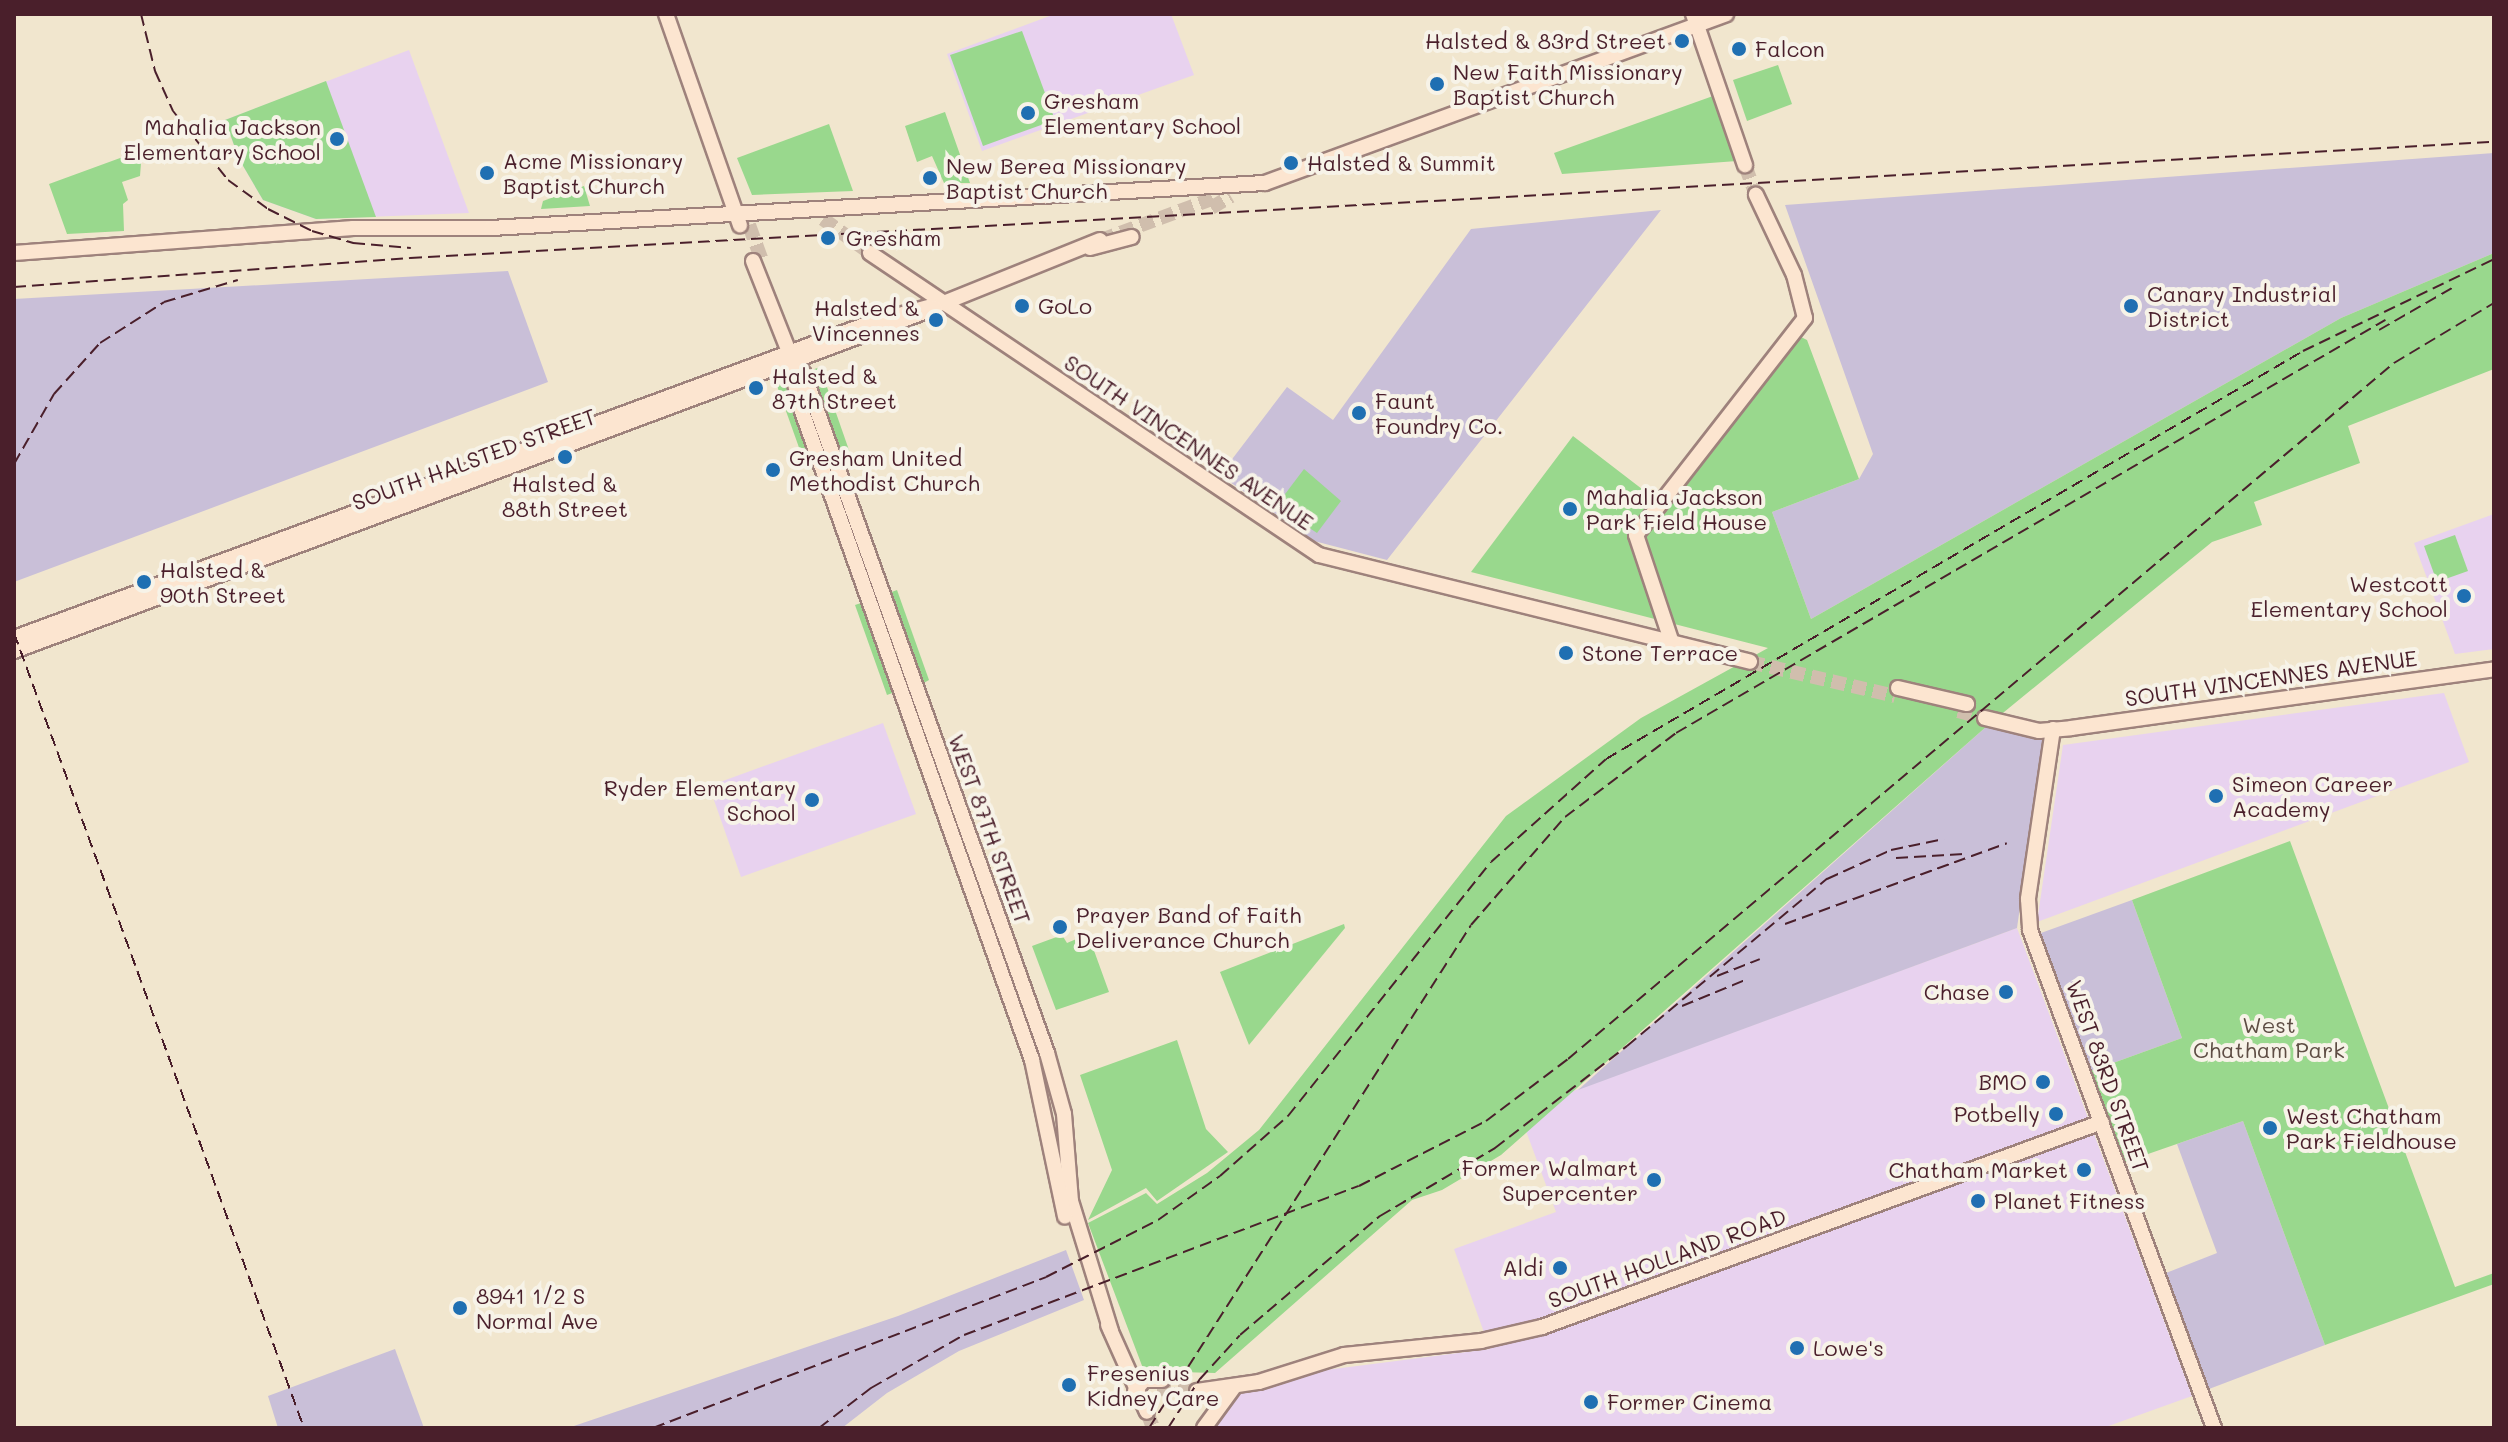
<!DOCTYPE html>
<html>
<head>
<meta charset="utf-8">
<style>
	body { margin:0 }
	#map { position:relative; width:2508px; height:1442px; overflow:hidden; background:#f1e6ce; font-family:Mali,sans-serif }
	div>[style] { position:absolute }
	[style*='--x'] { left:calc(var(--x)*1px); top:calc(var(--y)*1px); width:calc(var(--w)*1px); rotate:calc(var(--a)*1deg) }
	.built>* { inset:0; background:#e8d2ef }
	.industrial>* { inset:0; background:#c9bfd8 }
	.green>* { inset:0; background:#99d88d }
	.secondary-tunnel>* { height:14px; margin-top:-7px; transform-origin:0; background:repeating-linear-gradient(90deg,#d0bead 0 14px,transparent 0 21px) }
	.roads { filter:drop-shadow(2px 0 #9e827c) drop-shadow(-2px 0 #9e827c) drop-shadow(0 2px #9e827c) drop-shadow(0 -2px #9e827c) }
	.secondary>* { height:14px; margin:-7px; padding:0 7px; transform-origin:7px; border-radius:7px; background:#fce5d0 }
	.rail>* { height:2px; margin-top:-1px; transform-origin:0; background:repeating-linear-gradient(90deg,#4a1f2b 0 12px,transparent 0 18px) }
	.dots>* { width:22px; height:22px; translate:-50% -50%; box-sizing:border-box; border:4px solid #f7f3e8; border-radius:50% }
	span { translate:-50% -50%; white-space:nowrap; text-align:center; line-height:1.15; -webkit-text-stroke:8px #f7f3e8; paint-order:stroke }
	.poi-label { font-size:22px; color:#4a1f2b }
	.right { translate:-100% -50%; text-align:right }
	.left { translate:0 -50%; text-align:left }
	.street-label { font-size:22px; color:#4a1f2b }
	.park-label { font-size:22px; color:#5e4d44 }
	.frame { position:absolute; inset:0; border:16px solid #4a1f2b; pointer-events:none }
</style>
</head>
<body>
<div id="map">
	<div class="built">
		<i style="clip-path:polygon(1055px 14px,1171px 14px,1194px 75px,982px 151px,947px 54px)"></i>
		<i style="clip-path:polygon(409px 50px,469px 213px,316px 219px,263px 200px,239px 159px,225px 120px)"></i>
		<i style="clip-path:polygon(2494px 514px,2494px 649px,2455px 654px,2414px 543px)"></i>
		<i style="clip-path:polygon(2444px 693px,2469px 762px,2037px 922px,2063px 745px)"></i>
		<i style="clip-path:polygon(883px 723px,916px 814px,741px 877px,709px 786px)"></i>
		<i style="clip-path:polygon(2017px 928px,2192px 1396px,2103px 1428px,1208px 1428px,1232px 1396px,1318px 1371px,1490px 1349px,1454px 1249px,1556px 1212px,1526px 1131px,1568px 1093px)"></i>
	</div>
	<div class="industrial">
		<i style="clip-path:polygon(2494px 153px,2494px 253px,2341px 318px,1811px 619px,1772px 512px,1859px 479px,1873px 454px,1785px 205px)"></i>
		<i style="clip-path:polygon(1661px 210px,1387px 560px,1314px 541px,1220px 475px,1287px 387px,1333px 420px,1471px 229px)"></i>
		<i style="clip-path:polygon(508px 271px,548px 382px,14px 582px,14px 299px)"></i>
		<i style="clip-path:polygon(1987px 726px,2044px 738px,2017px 928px,1578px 1090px)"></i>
		<i style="clip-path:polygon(2132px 900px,2182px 1038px,2091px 1071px,2041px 933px)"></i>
		<i style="clip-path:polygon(2243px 1121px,2325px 1345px,2209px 1389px,2166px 1273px,2217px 1253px,2177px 1144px)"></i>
		<i style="clip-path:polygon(1066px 1250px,1084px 1300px,959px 1351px,887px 1393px,842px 1428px,568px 1428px,898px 1316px)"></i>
		<i style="clip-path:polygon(395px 1349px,424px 1428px,278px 1428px,268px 1396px)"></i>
	</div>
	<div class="green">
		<i style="clip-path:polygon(1022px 31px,1055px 120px,983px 146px,950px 55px)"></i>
		<i style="clip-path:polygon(1778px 65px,1792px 104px,1747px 121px,1733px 80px)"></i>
		<i style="clip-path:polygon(326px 81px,376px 217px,316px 219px,263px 200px,239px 159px,225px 120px)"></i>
		<i style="clip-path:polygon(1713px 96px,1737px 161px,1562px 174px,1554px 153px)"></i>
		<i style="clip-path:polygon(945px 112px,970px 183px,944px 183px,932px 156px,917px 162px,905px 126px)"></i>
		<i style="clip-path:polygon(829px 124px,853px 191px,752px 195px,737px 158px)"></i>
		<i style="clip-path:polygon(142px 150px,140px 176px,122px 182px,128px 200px,123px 204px,124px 231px,67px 234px,49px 184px)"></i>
		<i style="clip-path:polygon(584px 186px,590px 206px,541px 209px,543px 201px)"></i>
		<i style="clip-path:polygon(2494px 253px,2494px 369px,2348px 426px,2360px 463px,2254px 502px,2262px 525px,2212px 542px,1987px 726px,1501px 1155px,1442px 1190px,1412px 1200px,1215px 1373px,1144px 1371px,1088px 1223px,1146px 1193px,1157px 1204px,1207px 1173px,1259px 1130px,1506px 816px,1641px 718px,1768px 648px,1471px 572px,1573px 436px,1668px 509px,1801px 337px,1807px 340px,1859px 479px,1772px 512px,1811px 619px,2341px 318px)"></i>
		<i style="clip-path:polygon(820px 367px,850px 453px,842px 456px,812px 370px)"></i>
		<i style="clip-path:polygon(784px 380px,815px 467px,807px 470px,776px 383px)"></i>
		<i style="clip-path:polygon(1304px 469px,1341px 501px,1317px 533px,1276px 506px)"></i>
		<i style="clip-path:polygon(2455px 535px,2468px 571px,2437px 582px,2424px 546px)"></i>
		<i style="clip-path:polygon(897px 590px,929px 680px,922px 684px,889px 593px)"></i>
		<i style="clip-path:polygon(864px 602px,895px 692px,887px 695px,855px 605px)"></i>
		<i style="clip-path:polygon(2290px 841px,2455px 1287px,2494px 1273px,2494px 1284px,2325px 1345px,2243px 1121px,2125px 1162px,2091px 1071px,2182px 1038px,2132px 900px)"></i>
		<i style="clip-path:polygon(1344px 924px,1345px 928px,1249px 1045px,1220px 972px)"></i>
		<i style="clip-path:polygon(1088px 934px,1109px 992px,1056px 1010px,1032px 946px,1062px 935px,1067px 943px)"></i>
		<i style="clip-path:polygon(1177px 1040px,1206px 1129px,1228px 1152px,1157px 1201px,1146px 1188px,1088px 1220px,1112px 1170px,1080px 1075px)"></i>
	</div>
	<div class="secondary-tunnel">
		<i style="--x:1745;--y:165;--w:32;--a:70"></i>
		<i style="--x:1211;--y:208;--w:23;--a:-31"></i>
		<i style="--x:823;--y:219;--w:58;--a:35.9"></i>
		<i style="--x:749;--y:225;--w:38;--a:70"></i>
		<i style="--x:1101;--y:240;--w:124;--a:-20.3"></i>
		<i style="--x:1750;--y:662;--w:149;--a:13.2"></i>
		<i style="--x:1958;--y:711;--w:28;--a:15"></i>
		<i style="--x:1157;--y:1389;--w:40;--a:2.9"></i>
		<i style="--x:1147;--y:1412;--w:17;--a:69"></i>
	</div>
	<div class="roads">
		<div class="secondary">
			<i style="--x:666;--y:14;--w:224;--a:70.7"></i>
			<i style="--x:1693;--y:14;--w:160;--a:71"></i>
			<i style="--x:1090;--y:248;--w:43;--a:-14.7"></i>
			<i style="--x:14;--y:253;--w:340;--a:-4.2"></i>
			<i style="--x:353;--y:228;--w:138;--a:0"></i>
			<i style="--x:491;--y:228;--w:775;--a:-3.33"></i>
			<i style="--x:1265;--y:183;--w:491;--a:-20.1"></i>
			<i style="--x:870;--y:253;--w:541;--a:33.93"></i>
			<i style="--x:1319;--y:555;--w:444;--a:13.9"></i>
			<i style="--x:753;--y:261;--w:98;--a:68.4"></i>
			<i style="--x:789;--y:352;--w:27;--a:56"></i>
			<i style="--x:804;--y:374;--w:721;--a:70.31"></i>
			<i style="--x:1047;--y:1053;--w:63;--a:74.4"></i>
			<i style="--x:1064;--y:1114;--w:87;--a:85.4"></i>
			<i style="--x:1071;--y:1201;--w:136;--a:72.9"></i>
			<i style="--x:789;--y:355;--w:49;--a:78.2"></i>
			<i style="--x:799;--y:403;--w:697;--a:70.47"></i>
			<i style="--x:1032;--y:1060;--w:160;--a:78.1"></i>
			<i style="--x:14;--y:638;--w:912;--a:-20.2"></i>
			<i style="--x:870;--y:323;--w:79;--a:-15.4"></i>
			<i style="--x:946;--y:302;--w:166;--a:-21.9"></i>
			<i style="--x:1671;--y:640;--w:111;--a:-108.4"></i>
			<i style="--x:1636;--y:535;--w:275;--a:-52.1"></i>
			<i style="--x:1805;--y:318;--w:44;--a:-104.3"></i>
			<i style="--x:1794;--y:275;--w:89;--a:-115.4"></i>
			<i style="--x:14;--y:651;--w:983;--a:-20.43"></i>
			<i style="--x:1898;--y:688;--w:71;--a:13.1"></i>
			<i style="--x:1985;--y:718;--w:56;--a:13.5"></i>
			<i style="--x:2039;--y:731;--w:32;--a:-5"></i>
			<i style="--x:2071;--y:728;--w:427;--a:-7.9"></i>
			<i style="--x:2053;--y:729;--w:172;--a:98.4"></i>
			<i style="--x:2028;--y:899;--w:31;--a:86"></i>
			<i style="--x:2030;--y:930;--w:531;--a:69.72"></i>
			<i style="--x:1108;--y:1325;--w:95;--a:65.9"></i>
			<i style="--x:1135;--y:1391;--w:14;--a:-51"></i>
			<i style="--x:1144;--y:1380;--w:18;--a:0"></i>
			<i style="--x:1197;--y:1391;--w:63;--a:-8.3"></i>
			<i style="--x:1259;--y:1382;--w:89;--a:-17.6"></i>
			<i style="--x:1344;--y:1355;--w:138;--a:-5.8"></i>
			<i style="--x:1481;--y:1341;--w:63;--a:-12.9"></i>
			<i style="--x:1542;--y:1327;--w:596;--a:-20.11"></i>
			<i style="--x:1204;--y:1428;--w:51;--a:-53.8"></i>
		</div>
	</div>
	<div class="rail">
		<i style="--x:141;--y:14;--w:59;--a:76.2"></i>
		<i style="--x:155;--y:71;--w:44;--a:65.8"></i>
		<i style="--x:173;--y:111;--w:88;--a:51.4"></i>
		<i style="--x:228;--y:180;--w:49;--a:35.9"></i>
		<i style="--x:268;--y:209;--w:49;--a:26.6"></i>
		<i style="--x:312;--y:231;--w:43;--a:16.3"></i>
		<i style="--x:353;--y:243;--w:58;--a:4.9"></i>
		<i style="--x:14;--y:287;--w:397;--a:-4.2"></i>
		<i style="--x:410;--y:258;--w:2087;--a:-3.19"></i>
		<i style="--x:2379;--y:330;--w:84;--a:-29.9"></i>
		<i style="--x:14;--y:464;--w:81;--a:-60.3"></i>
		<i style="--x:54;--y:394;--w:69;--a:-48"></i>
		<i style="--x:100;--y:343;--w:76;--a:-32.6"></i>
		<i style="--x:164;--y:302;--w:77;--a:-16.6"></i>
		<i style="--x:14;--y:633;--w:846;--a:69.96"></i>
		<i style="--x:1896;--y:858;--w:68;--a:-3.4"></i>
		<i style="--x:1785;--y:924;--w:236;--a:-20"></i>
		<i style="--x:1717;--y:976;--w:46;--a:-21.6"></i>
		<i style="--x:1682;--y:1006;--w:68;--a:-22.4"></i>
		<i style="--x:653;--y:1428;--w:421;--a:-21"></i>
		<i style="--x:1046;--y:1277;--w:126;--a:-27"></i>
		<i style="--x:1158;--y:1220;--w:76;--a:-35.4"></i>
		<i style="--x:1220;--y:1176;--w:91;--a:-41.4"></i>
		<i style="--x:1288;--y:1116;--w:325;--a:-51.4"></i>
		<i style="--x:1491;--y:862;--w:154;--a:-41.8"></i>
		<i style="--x:1606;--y:759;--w:808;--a:-30.34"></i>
		<i style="--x:2303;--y:351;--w:212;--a:-25.7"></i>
		<i style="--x:819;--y:1428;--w:66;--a:-37.6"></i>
		<i style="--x:871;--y:1388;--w:107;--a:-29.7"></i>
		<i style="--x:964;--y:1335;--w:422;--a:-20.7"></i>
		<i style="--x:1359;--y:1186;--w:143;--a:-27.1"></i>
		<i style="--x:1486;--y:1121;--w:103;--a:-37.1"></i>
		<i style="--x:1568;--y:1059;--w:1080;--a:-40.12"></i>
		<i style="--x:2394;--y:363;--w:117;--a:-31"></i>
		<i style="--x:1149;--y:1428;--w:597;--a:-57.37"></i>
		<i style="--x:1471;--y:925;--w:143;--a:-49"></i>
		<i style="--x:1565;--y:817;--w:139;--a:-37.1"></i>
		<i style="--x:1676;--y:733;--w:821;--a:-30.22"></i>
		<i style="--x:1168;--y:1428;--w:59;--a:-56.9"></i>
		<i style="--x:1200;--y:1379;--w:59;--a:-47.7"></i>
		<i style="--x:1240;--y:1335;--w:184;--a:-40.4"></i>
		<i style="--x:1380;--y:1216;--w:134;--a:-30.6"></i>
		<i style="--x:1495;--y:1148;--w:167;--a:-37.7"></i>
		<i style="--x:1627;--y:1046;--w:261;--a:-39.9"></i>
		<i style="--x:1827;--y:879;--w:70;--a:-24.4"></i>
		<i style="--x:1891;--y:850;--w:54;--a:-11.7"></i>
	</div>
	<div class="dots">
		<i style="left:1682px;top:41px;background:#1f6fb2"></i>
		<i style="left:1739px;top:49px;background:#1f6fb2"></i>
		<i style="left:1437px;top:84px;background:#1f6fb2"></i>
		<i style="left:1028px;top:113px;background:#1f6fb2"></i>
		<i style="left:337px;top:139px;background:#1f6fb2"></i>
		<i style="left:1291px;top:163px;background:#1f6fb2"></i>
		<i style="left:487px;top:173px;background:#1f6fb2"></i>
		<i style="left:930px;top:178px;background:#1f6fb2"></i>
		<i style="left:828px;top:238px;background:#1f6fb2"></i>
		<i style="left:1022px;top:306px;background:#1f6fb2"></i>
		<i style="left:2131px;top:306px;background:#1f6fb2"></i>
		<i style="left:936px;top:320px;background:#1f6fb2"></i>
		<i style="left:756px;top:388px;background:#1f6fb2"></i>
		<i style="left:1359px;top:413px;background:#1f6fb2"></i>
		<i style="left:565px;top:457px;background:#1f6fb2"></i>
		<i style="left:773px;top:470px;background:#1f6fb2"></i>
		<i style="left:1570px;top:509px;background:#1f6fb2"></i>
		<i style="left:144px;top:582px;background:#1f6fb2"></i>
		<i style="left:2464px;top:596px;background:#1f6fb2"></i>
		<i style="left:1566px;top:653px;background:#1f6fb2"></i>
		<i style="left:2216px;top:796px;background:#1f6fb2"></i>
		<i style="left:812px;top:800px;background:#1f6fb2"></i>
		<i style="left:1060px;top:927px;background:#1f6fb2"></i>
		<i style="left:2006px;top:992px;background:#1f6fb2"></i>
		<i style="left:2043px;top:1082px;background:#1f6fb2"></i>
		<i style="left:2056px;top:1114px;background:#1f6fb2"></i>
		<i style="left:2270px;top:1128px;background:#1f6fb2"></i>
		<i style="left:2084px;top:1170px;background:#1f6fb2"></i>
		<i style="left:1654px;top:1180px;background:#1f6fb2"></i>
		<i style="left:1978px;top:1201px;background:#1f6fb2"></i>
		<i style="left:1560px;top:1268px;background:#1f6fb2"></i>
		<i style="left:460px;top:1308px;background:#1f6fb2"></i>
		<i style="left:1797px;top:1348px;background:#1f6fb2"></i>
		<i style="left:1069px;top:1385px;background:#1f6fb2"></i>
		<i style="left:1591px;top:1402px;background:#1f6fb2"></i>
	</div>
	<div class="poi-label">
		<span class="right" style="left:1666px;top:41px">Halsted &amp; 83rd Street</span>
		<span class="left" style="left:1755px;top:49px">Falcon</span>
		<span class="left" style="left:1453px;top:84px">New Faith Missionary<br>Baptist Church</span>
		<span class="left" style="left:1044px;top:113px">Gresham<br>Elementary School</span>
		<span class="right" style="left:321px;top:139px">Mahalia Jackson<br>Elementary School</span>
		<span class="left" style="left:503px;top:173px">Acme Missionary<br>Baptist Church</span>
		<span class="left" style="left:1307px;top:163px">Halsted &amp; Summit</span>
		<span class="left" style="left:946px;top:178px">New Berea Missionary<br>Baptist Church</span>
		<span class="left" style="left:846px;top:238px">Gresham</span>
		<span class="left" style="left:2147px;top:306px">Canary Industrial<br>District</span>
		<span class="left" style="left:1038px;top:306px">GoLo</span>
		<span class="right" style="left:920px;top:320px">Halsted &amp;<br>Vincennes</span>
		<span class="left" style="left:772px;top:388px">Halsted &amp;<br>87th Street</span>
		<span class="left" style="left:1375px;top:413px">Faunt<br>Foundry Co.</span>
		<span class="left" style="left:789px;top:470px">Gresham United<br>Methodist Church</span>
		<span style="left:565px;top:496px">Halsted &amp;<br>88th Street</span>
		<span class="left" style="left:1586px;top:509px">Mahalia Jackson<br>Park Field House</span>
		<span class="left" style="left:160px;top:582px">Halsted &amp;<br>90th Street</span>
		<span class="right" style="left:2448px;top:596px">Westcott<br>Elementary School</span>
		<span class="left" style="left:1582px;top:653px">Stone Terrace</span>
		<span class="left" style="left:2232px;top:796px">Simeon Career<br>Academy</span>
		<span class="right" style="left:796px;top:800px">Ryder Elementary<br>School</span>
		<span class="left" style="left:1076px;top:927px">Prayer Band of Faith<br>Deliverance Church</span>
		<span class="right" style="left:1990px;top:992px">Chase</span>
		<span class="right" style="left:2027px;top:1082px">BMO</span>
		<span class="right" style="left:2040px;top:1114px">Potbelly</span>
		<span class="left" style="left:2286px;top:1128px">West Chatham<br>Park Fieldhouse</span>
		<span class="right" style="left:1638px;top:1180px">Former Walmart<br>Supercenter</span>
		<span class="right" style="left:2068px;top:1170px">Chatham Market</span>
		<span class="left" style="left:1994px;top:1201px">Planet Fitness</span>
		<span class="right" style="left:1544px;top:1268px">Aldi</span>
		<span class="left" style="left:476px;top:1308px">8941 1/2 S<br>Normal Ave</span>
		<span class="left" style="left:1813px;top:1348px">Lowe's</span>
		<span class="left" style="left:1087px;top:1385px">Fresenius<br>Kidney Care</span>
		<span class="left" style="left:1607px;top:1402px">Former Cinema</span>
	</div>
	<div class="street-label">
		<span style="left:1189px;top:442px;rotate:34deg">SOUTH VINCENNES AVENUE</span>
		<span style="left:474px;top:459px;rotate:-20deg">SOUTH HALSTED STREET</span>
		<span style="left:2271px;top:678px;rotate:-8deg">SOUTH VINCENNES AVENUE</span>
		<span style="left:990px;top:829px;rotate:70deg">WEST 87TH STREET</span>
		<span style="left:2108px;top:1076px;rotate:70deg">WEST 83RD STREET</span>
		<span style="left:1667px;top:1258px;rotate:-20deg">SOUTH HOLLAND ROAD</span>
	</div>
	<div class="park-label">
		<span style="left:2269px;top:1037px">West<br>Chatham Park</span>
	</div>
	<div class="frame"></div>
</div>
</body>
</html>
